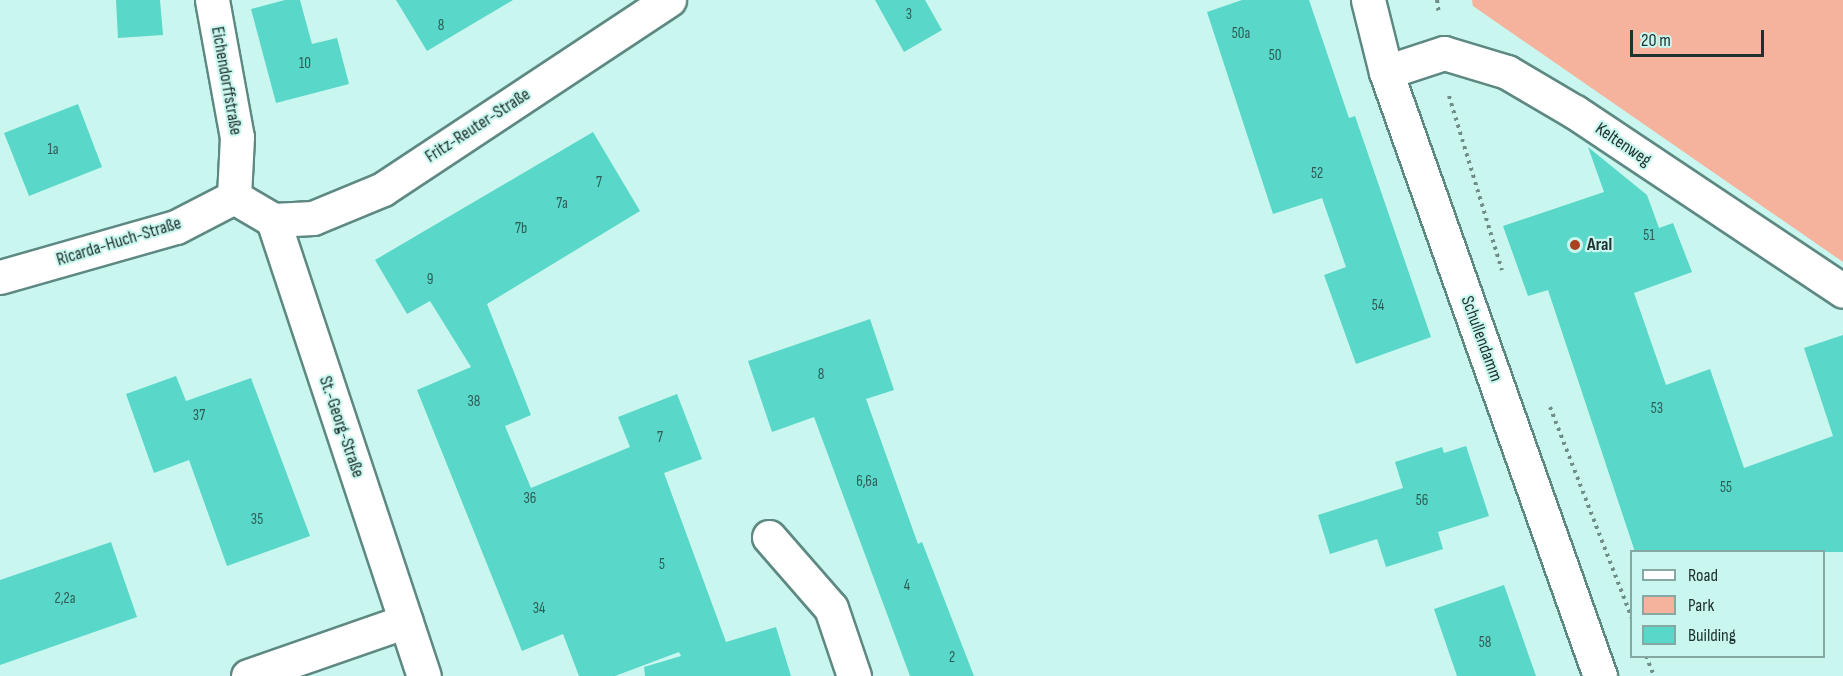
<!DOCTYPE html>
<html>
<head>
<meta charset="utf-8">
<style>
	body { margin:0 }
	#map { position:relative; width:1843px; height:676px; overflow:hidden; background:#c9f7ef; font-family:"Sofia Sans Condensed",sans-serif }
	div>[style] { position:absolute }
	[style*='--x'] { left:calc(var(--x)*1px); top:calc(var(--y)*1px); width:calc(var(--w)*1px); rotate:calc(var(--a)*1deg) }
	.green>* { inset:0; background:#f5b29d }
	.building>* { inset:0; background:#59d7c8 }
	.path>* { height:4px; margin-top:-2px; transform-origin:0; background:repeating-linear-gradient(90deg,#6f8e89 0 3px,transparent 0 7.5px) }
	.roads { filter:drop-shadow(2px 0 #5e8983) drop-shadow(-2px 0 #5e8983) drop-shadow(0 2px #5e8983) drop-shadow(0 -2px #5e8983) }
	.minor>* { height:33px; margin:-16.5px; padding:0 16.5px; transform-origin:16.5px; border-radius:16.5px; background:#fff }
	.major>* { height:33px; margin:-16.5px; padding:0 16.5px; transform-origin:16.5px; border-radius:16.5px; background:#fff }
	.dots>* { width:16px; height:16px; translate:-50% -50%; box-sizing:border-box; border:3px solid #c9f7ef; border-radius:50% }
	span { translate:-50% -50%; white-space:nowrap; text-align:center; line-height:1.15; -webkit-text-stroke:4.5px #c9f7ef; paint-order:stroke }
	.number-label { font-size:15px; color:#2e5b55 }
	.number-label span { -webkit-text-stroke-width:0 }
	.street-label { font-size:18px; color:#20322f }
	.poi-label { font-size:18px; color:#20322f; font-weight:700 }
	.left { translate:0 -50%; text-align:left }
	.legend { position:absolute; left:1630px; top:550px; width:195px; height:108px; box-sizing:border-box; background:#c9f7ef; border:2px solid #85a8a2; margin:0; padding:8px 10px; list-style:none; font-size:18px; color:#20322f }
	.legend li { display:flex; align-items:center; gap:12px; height:30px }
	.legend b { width:30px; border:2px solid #85a8a2 }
	.scale { position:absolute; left:1630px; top:30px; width:134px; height:27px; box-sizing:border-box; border:3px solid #20322f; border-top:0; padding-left:8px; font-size:18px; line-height:21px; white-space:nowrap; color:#20322f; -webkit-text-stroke:4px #c9f7ef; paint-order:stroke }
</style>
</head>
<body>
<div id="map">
	<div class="green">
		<i style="clip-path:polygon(1472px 0,1843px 0,1843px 262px,1473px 6px)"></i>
	</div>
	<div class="building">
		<i style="clip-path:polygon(116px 0,160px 0,163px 35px,118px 38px)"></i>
		<i style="clip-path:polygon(285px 0,300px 0,312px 44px,337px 38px,349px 84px,276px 103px,251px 9px)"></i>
		<i style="clip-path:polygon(396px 0,513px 0,427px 51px)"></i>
		<i style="clip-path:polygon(875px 0,925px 0,942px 30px,904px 52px)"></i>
		<i style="clip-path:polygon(1242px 0,1309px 0,1349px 118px,1355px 116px,1431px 337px,1356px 364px,1324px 275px,1346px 267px,1322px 198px,1273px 214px,1207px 12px)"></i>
		<i style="clip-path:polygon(78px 104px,102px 167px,29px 196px,4px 133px)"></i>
		<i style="clip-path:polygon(593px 132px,640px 211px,487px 304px,531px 415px,505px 426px,531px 488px,630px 447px,618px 417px,677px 394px,702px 459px,664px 473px,726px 642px,776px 627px,791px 676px,645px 676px,644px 667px,681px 656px,679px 652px,615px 676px,579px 676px,563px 634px,522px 651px,417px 390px,471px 367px,430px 301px,407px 314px,375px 260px)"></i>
		<i style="clip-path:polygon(1588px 147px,1647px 195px,1659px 228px,1673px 223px,1692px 272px,1634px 293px,1666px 385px,1710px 369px,1744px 468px,1833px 436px,1804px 348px,1843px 335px,1843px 552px,1635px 552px,1548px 290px,1528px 296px,1503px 226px,1604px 192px)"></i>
		<i style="clip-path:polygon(870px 319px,894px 390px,866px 399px,918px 544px,922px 542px,974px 676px,910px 676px,814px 417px,772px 432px,748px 361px)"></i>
		<i style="clip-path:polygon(176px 376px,186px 401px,251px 378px,310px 536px,227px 566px,189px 460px,154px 473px,126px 394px)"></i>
		<i style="clip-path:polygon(1466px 446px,1489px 516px,1438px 532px,1443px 549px,1386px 567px,1377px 539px,1330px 554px,1318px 515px,1403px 488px,1395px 462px,1442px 447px,1444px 453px)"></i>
		<i style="clip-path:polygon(111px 542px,137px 617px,0 665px,0 580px)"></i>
		<i style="clip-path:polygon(1504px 585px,1536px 676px,1457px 676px,1434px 609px)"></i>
	</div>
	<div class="path">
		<i style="--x:1437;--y:0;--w:14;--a:82"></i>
		<i style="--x:1449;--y:96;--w:182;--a:73.1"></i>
		<i style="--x:1550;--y:407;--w:226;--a:68.8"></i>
		<i style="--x:1646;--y:656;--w:22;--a:68"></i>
	</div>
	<div class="roads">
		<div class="minor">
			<i style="--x:212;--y:0;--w:139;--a:79.7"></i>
			<i style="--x:237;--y:137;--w:60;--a:92.9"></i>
			<i style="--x:1386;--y:72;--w:61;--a:-18.1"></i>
			<i style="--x:1444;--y:53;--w:66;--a:16.8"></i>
			<i style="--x:1507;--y:72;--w:79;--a:30.5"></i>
			<i style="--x:1575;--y:112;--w:322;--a:33.7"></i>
			<i style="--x:234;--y:197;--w:45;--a:30.5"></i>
			<i style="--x:273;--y:220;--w:480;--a:71.7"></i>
			<i style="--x:273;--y:220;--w:40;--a:-2.9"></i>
			<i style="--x:313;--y:218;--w:76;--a:-22.5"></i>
			<i style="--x:383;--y:189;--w:343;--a:-33.5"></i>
			<i style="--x:0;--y:277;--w:183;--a:-15.9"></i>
			<i style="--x:176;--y:227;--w:65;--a:-27.3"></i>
			<i style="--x:769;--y:537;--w:94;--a:48.9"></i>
			<i style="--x:831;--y:608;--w:72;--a:71.3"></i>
			<i style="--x:248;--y:676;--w:167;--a:-19.2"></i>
		</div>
		<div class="major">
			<i style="--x:1368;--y:0;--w:74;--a:76"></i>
			<i style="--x:1386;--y:72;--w:641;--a:70.49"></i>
		</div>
	</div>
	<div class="dots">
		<i style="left:1575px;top:245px;background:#a9421f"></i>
	</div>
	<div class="number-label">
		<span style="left:909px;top:15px">3</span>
		<span style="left:441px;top:26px">8</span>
		<span style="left:1241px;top:34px">50a</span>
		<span style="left:1275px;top:56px">50</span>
		<span style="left:305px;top:64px">10</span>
		<span style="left:53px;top:150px">1a</span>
		<span style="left:1317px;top:174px">52</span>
		<span style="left:599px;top:183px">7</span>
		<span style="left:562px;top:204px">7a</span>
		<span style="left:521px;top:229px">7b</span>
		<span style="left:1649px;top:236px">51</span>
		<span style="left:430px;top:280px">9</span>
		<span style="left:1378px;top:306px">54</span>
		<span style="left:821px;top:375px">8</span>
		<span style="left:474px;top:402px">38</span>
		<span style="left:1657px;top:409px">53</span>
		<span style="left:199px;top:416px">37</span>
		<span style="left:660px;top:438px">7</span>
		<span style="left:867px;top:482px">6,6a</span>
		<span style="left:1726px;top:488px">55</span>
		<span style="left:530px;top:499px">36</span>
		<span style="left:1422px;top:501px">56</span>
		<span style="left:257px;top:520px">35</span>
		<span style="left:662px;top:565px">5</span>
		<span style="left:907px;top:586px">4</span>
		<span style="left:65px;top:599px">2,2a</span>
		<span style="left:539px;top:609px">34</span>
		<span style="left:1485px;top:643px">58</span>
		<span style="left:952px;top:658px">2</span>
	</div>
	<div class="street-label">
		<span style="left:226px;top:81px;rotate:80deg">Eichendorffstraße</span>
		<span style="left:478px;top:126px;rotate:-33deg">Fritz-Reuter-Straße</span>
		<span style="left:1623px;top:145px;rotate:34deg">Keltenweg</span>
		<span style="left:119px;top:242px;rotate:-17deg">Ricarda-Huch-Straße</span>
		<span style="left:1481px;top:339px;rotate:70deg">Schullendamm</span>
		<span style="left:341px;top:427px;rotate:71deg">St.-Georg-Straße</span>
	</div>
	<div class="poi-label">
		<span class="left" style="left:1587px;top:245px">Aral</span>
	</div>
	<ul class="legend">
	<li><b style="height:8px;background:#fff"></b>Road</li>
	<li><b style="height:16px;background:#f5b29d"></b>Park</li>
	<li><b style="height:16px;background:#59d7c8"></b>Building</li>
	</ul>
	<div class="scale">20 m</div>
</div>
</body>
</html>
